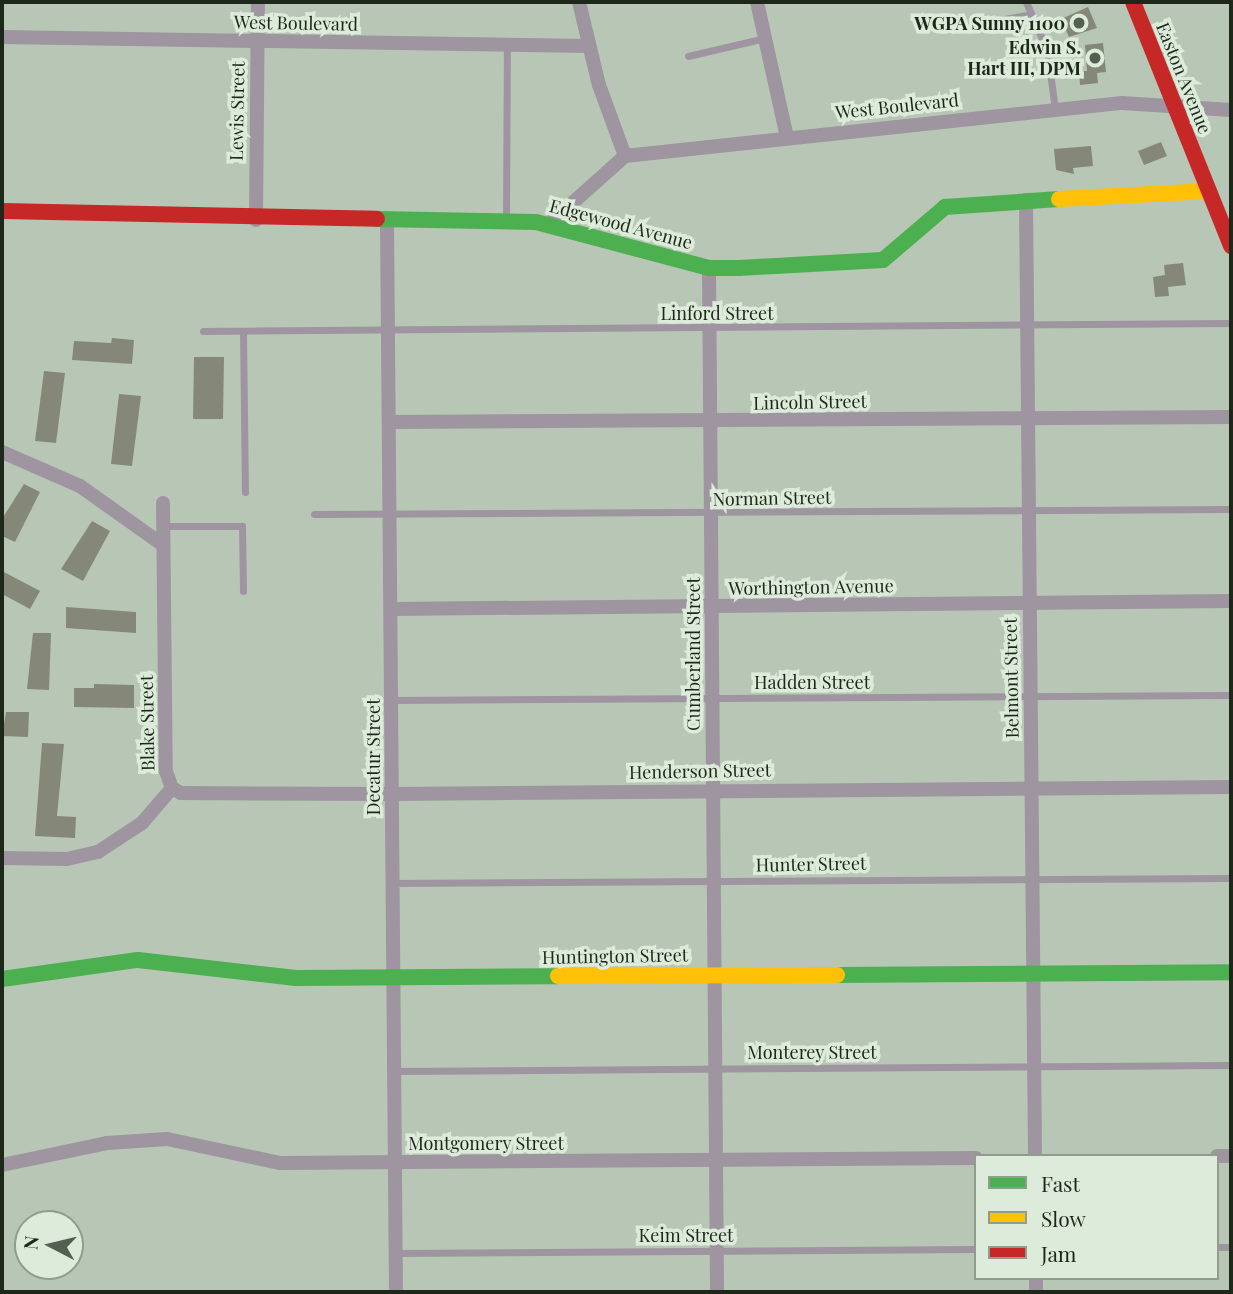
<!DOCTYPE html>
<html>
<head>
<meta charset="utf-8">
<style>
	body { margin:0 }
	#map { position:relative; width:1233px; height:1294px; overflow:hidden; background:#b8c7b5; font-family:"Playfair Display",serif }
	div>[style] { position:absolute }
	[style*='--x'] { left:calc(var(--x)*1px); top:calc(var(--y)*1px); width:calc(var(--w)*1px); rotate:calc(var(--a)*1deg) }
	.building>* { inset:0; background:#858879 }
	.lane>* { height:7px; margin:-3.5px; padding:0 3.5px; transform-origin:3.5px; border-radius:3.5px; background:#9e95a0 }
	.street>* { height:14px; margin:-7px; padding:0 7px; transform-origin:7px; border-radius:7px; background:#9e95a0 }
	.fast>* { height:16px; margin:-8px; padding:0 8px; transform-origin:8px; border-radius:8px; background:#4caf50 }
	.slow>* { height:16px; margin:-8px; padding:0 8px; transform-origin:8px; border-radius:8px; background:#ffc107 }
	.jam>* { height:16px; margin:-8px; padding:0 8px; transform-origin:8px; border-radius:8px; background:#c62828 }
	.dots>* { width:19px; height:19px; translate:-50% -50%; box-sizing:border-box; border:4px solid #dcebda; border-radius:50% }
	span { translate:-50% -50%; white-space:nowrap; text-align:center; line-height:1.15; -webkit-text-stroke:7px #dcebda; paint-order:stroke }
	.street-label { font-size:18px; color:#1d281b }
	.poi-label { font-size:18px; color:#1d281b; font-weight:700 }
	.right { translate:-100% -50%; text-align:right }
	.frame { position:absolute; inset:0; border:4px solid #1d281b; pointer-events:none }
	.legend { position:absolute; left:974px; top:1154px; width:245px; height:126px; box-sizing:border-box; background:#dcebda; border:2px solid #909d8e; margin:0; padding:9px 12px; list-style:none; font-size:21px; color:#1d281b }
	.legend li { display:flex; align-items:center; gap:14px; height:35px }
	.legend b { width:35px; border:2px solid #909d8e }
	.north { position:absolute; left:14px; top:1210px; width:70px; height:70px; box-sizing:border-box; background:#dcebda; border:2px solid #909d8e; border-radius:50%; rotate:277deg; font-size:19px; font-weight:700; line-height:28px; text-align:center; color:#1d281b }
	.north::after { content:''; display:block; margin:auto; width:24px; height:32px; background:#536051; clip-path:polygon(50% 0,100% 100%,50% 72%,0 100%) }
</style>
</head>
<body>
<div id="map">
	<div class="building">
		<i style="clip-path:polygon(1088px 7px,1097px 28px,1069px 37px,1061px 19px)"></i>
		<i style="clip-path:polygon(1103px 43px,1106px 72px,1097px 73px,1098px 83px,1080px 85px,1079px 71px,1087px 71px,1085px 45px)"></i>
		<i style="clip-path:polygon(1161px 142px,1167px 156px,1144px 165px,1138px 151px)"></i>
		<i style="clip-path:polygon(1091px 146px,1093px 166px,1073px 168px,1074px 174px,1056px 170px,1054px 149px)"></i>
		<i style="clip-path:polygon(1183px 263px,1186px 285px,1168px 287px,1169px 296px,1155px 297px,1153px 277px,1165px 275px,1164px 265px)"></i>
		<i style="clip-path:polygon(112px 338px,134px 340px,132px 364px,72px 360px,74px 341px,111px 343px)"></i>
		<i style="clip-path:polygon(194px 357px,224px 357px,223px 419px,193px 419px)"></i>
		<i style="clip-path:polygon(44px 371px,65px 373px,56px 443px,35px 441px)"></i>
		<i style="clip-path:polygon(119px 394px,141px 396px,132px 466px,111px 464px)"></i>
		<i style="clip-path:polygon(24px 484px,40px 492px,15px 542px,2px 536px,2px 519px)"></i>
		<i style="clip-path:polygon(92px 521px,110px 531px,83px 581px,61px 569px)"></i>
		<i style="clip-path:polygon(2px 571px,40px 591px,30px 609px,2px 594px)"></i>
		<i style="clip-path:polygon(66px 607px,136px 612px,136px 633px,66px 628px)"></i>
		<i style="clip-path:polygon(33px 633px,51px 633px,49px 690px,27px 689px)"></i>
		<i style="clip-path:polygon(94px 684px,134px 685px,134px 708px,74px 707px,74px 688px,94px 688px)"></i>
		<i style="clip-path:polygon(6px 712px,29px 712px,28px 737px,2px 736px)"></i>
		<i style="clip-path:polygon(42px 743px,64px 744px,57px 816px,76px 817px,75px 838px,35px 836px)"></i>
	</div>
	<div class="lane">
		<i style="--x:1026;--y:2;--w:52;--a:66.4"></i>
		<i style="--x:1047;--y:50;--w:60;--a:82.3"></i>
		<i style="--x:949;--y:30;--w:84;--a:-11"></i>
		<i style="--x:688;--y:56;--w:79;--a:-13.2"></i>
		<i style="--x:506;--y:221;--w:175;--a:-89.7"></i>
		<i style="--x:203;--y:331;--w:1028;--a:-0.45"></i>
		<i style="--x:243;--y:331;--w:161;--a:89.3"></i>
		<i style="--x:314;--y:514;--w:917;--a:-0.31"></i>
		<i style="--x:164;--y:526;--w:78;--a:0"></i>
		<i style="--x:242;--y:526;--w:65;--a:89.1"></i>
		<i style="--x:392;--y:700;--w:839;--a:-0.34"></i>
		<i style="--x:392;--y:883;--w:839;--a:-0.34"></i>
		<i style="--x:393;--y:1071;--w:838;--a:-0.41"></i>
		<i style="--x:1217;--y:1247;--w:14;--a:0"></i>
		<i style="--x:396;--y:1253;--w:580;--a:-0.4"></i>
	</div>
	<div class="street">
		<i style="--x:579;--y:2;--w:85;--a:76.5"></i>
		<i style="--x:599;--y:85;--w:76;--a:69.9"></i>
		<i style="--x:757;--y:2;--w:138;--a:77.5"></i>
		<i style="--x:2;--y:37;--w:587;--a:0.88"></i>
		<i style="--x:1026;--y:200;--w:956;--a:89.46"></i>
		<i style="--x:256;--y:220;--w:218;--a:-89.5"></i>
		<i style="--x:387;--y:221;--w:1071;--a:89.52"></i>
		<i style="--x:550;--y:223;--w:101;--a:-41.8"></i>
		<i style="--x:625;--y:156;--w:500;--a:-6.1"></i>
		<i style="--x:1122;--y:103;--w:109;--a:3.7"></i>
		<i style="--x:709;--y:268;--w:1024;--a:89.55"></i>
		<i style="--x:390;--y:422;--w:841;--a:-0.34"></i>
		<i style="--x:2;--y:452;--w:85;--a:23.6"></i>
		<i style="--x:80;--y:486;--w:102;--a:35.4"></i>
		<i style="--x:163;--y:503;--w:268;--a:89.4"></i>
		<i style="--x:166;--y:771;--w:18;--a:71"></i>
		<i style="--x:391;--y:609;--w:840;--a:-0.55"></i>
		<i style="--x:172;--y:788;--w:10;--a:29"></i>
		<i style="--x:181;--y:793;--w:211;--a:0.3"></i>
		<i style="--x:392;--y:794;--w:839;--a:-0.48"></i>
		<i style="--x:2;--y:858;--w:65;--a:0.9"></i>
		<i style="--x:67;--y:859;--w:32;--a:-13"></i>
		<i style="--x:98;--y:852;--w:53;--a:-33.4"></i>
		<i style="--x:142;--y:823;--w:46;--a:-49.4"></i>
		<i style="--x:1217;--y:1156;--w:14;--a:0"></i>
		<i style="--x:2;--y:1165;--w:107;--a:-11.8"></i>
		<i style="--x:107;--y:1143;--w:60;--a:-3.8"></i>
		<i style="--x:167;--y:1139;--w:116;--a:12"></i>
		<i style="--x:280;--y:1163;--w:696;--a:-0.41"></i>
		<i style="--x:1036;--y:1278;--w:14;--a:90"></i>
	</div>
	<div class="fast">
		<i style="--x:377;--y:219;--w:159;--a:1.1"></i>
		<i style="--x:536;--y:222;--w:179;--a:14.9"></i>
		<i style="--x:709;--y:268;--w:30;--a:0"></i>
		<i style="--x:739;--y:268;--w:144;--a:-3.2"></i>
		<i style="--x:883;--y:260;--w:82;--a:-40.5"></i>
		<i style="--x:945;--y:207;--w:114;--a:-4"></i>
		<i style="--x:837;--y:975;--w:394;--a:-0.4"></i>
		<i style="--x:2;--y:979;--w:137;--a:-8"></i>
		<i style="--x:138;--y:960;--w:159;--a:6.5"></i>
		<i style="--x:296;--y:978;--w:262;--a:-0.4"></i>
	</div>
	<div class="slow">
		<i style="--x:1059;--y:199;--w:150;--a:-3.1"></i>
		<i style="--x:558;--y:976;--w:279;--a:-0.2"></i>
	</div>
	<div class="jam">
		<i style="--x:1133;--y:2;--w:263;--a:68.1"></i>
		<i style="--x:2;--y:211;--w:375;--a:1.2"></i>
	</div>
	<div class="dots">
		<i style="left:1079px;top:23px;background:#536051"></i>
		<i style="left:1095px;top:58px;background:#536051"></i>
	</div>
	<div class="street-label">
		<span style="left:296px;top:23px;rotate:1deg">West Boulevard</span>
		<span style="left:1184px;top:78px;rotate:68deg">Easton Avenue</span>
		<span style="left:897px;top:106px;rotate:-6deg">West Boulevard</span>
		<span style="left:237px;top:111px;rotate:-89deg">Lewis Street</span>
		<span style="left:621px;top:224px;rotate:15deg">Edgewood Avenue</span>
		<span style="left:717px;top:313px">Linford Street</span>
		<span style="left:810px;top:402px;rotate:-1deg">Lincoln Street</span>
		<span style="left:772px;top:498px;rotate:-1deg">Norman Street</span>
		<span style="left:811px;top:587px;rotate:-1deg">Worthington Avenue</span>
		<span style="left:693px;top:654px;rotate:-90deg">Cumberland Street</span>
		<span style="left:1011px;top:678px;rotate:-91deg">Belmont Street</span>
		<span style="left:812px;top:682px">Hadden Street</span>
		<span style="left:147px;top:723px;rotate:-91deg">Blake Street</span>
		<span style="left:373px;top:757px;rotate:-90deg">Decatur Street</span>
		<span style="left:700px;top:771px;rotate:-1deg">Henderson Street</span>
		<span style="left:811px;top:864px;rotate:-1deg">Hunter Street</span>
		<span style="left:615px;top:956px;rotate:-1deg">Huntington Street</span>
		<span style="left:812px;top:1052px">Monterey Street</span>
		<span style="left:486px;top:1143px">Montgomery Street</span>
		<span style="left:686px;top:1235px">Keim Street</span>
	</div>
	<div class="poi-label">
		<span class="right" style="left:1065px;top:23px">WGPA Sunny 1100</span>
		<span class="right" style="left:1081px;top:58px">Edwin S.<br>Hart III, DPM</span>
	</div>
	<div class="frame"></div>
	<ul class="legend">
	<li><b style="height:9px;background:#4caf50"></b>Fast</li>
	<li><b style="height:9px;background:#ffc107"></b>Slow</li>
	<li><b style="height:9px;background:#c62828"></b>Jam</li>
	</ul>
	<div class="north">N</div>
</div>
</body>
</html>
